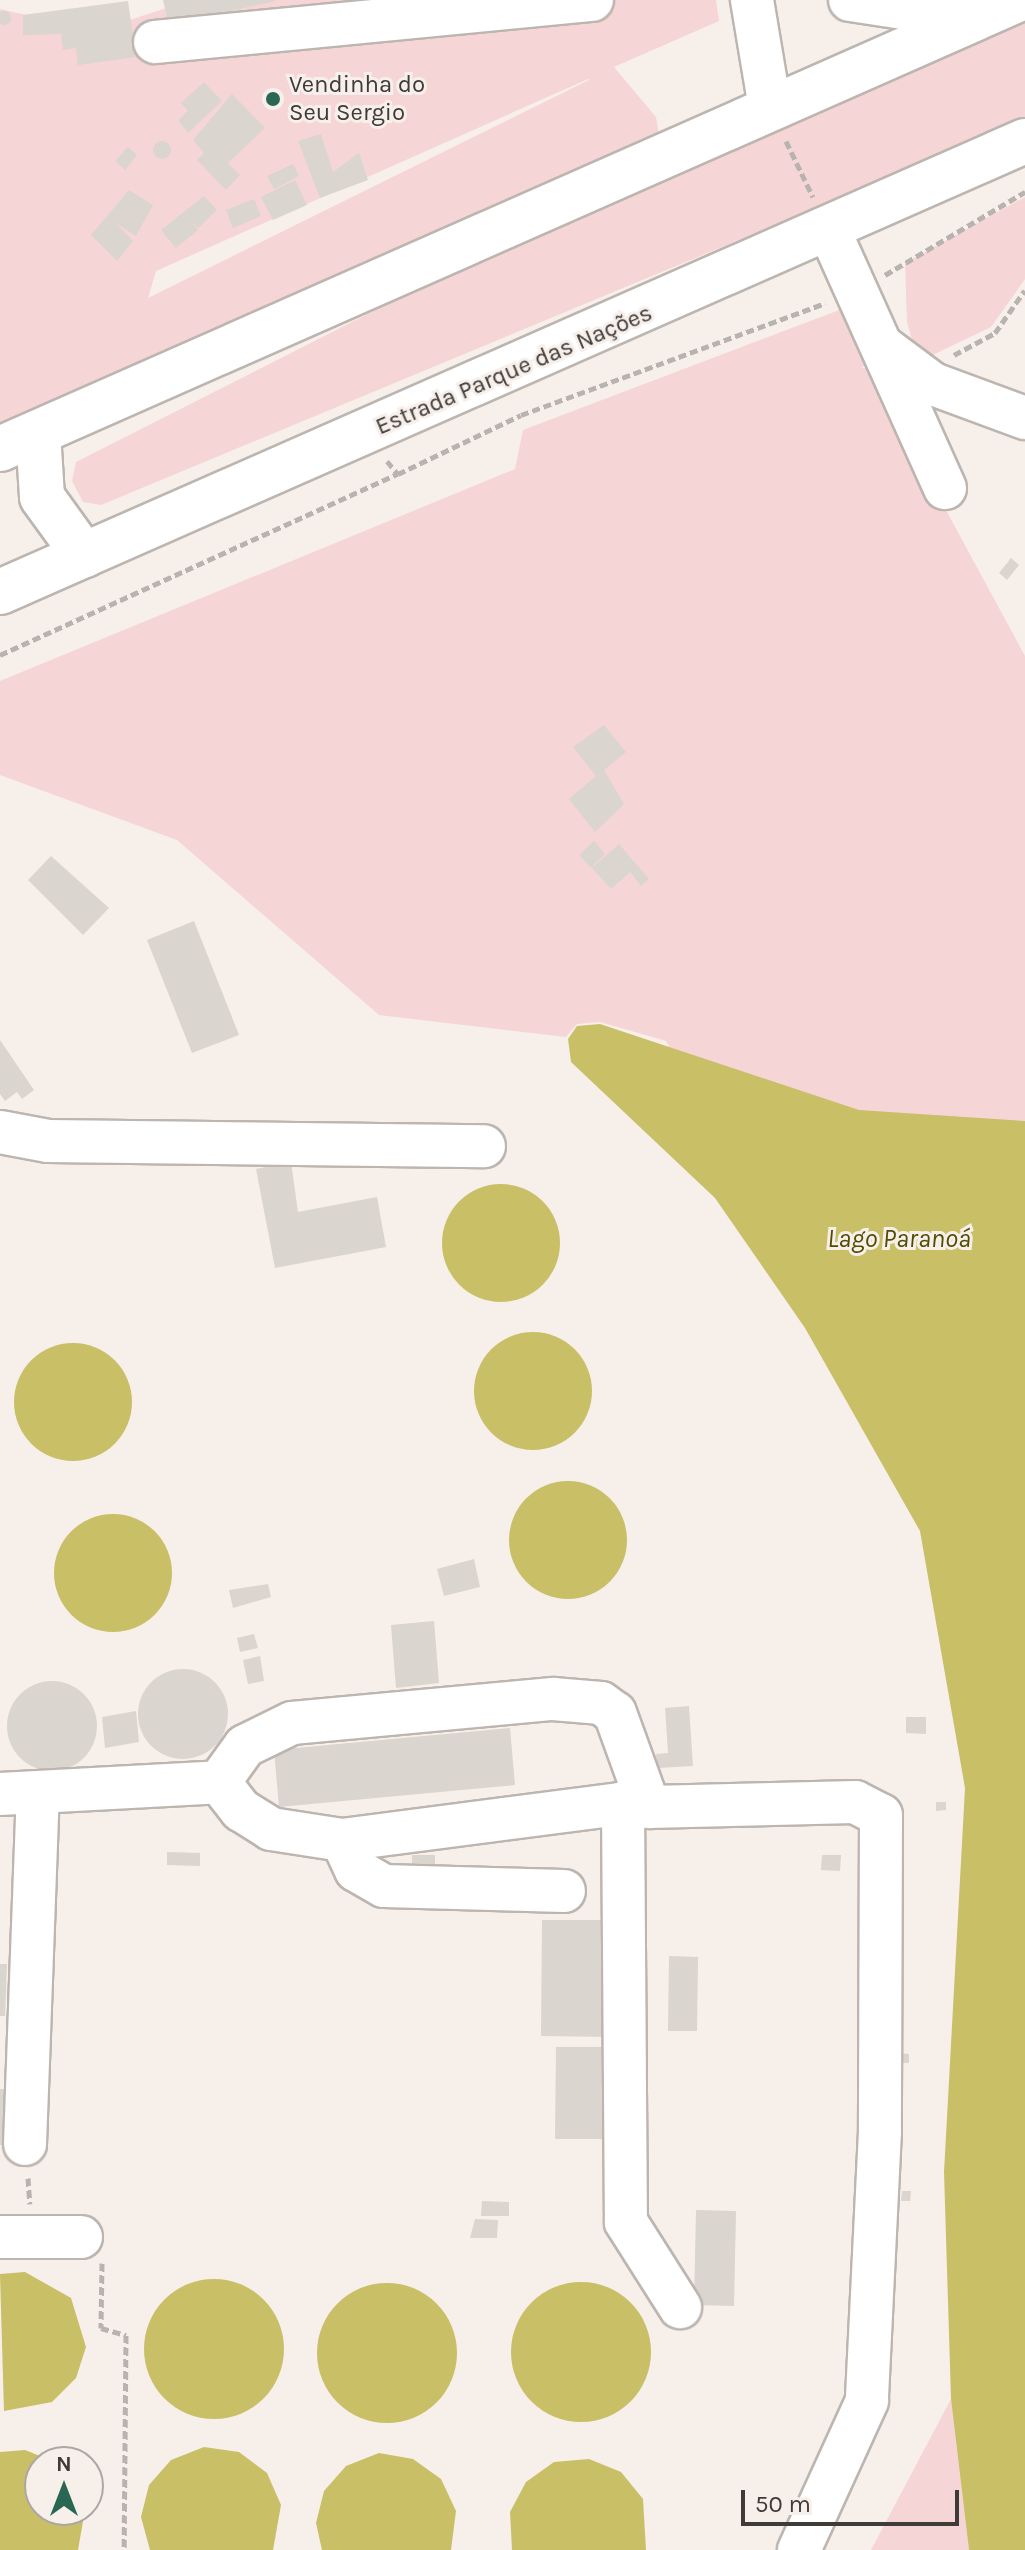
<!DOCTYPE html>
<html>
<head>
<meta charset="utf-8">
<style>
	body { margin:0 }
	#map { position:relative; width:1025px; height:2550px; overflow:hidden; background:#f7efea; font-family:Karla,sans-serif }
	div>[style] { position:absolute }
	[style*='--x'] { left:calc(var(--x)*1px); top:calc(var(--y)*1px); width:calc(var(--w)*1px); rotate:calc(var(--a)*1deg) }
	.green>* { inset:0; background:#f6d5d6 }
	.water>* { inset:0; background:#c9bf67 }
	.round { border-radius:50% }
	.building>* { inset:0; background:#dad5ce }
	.path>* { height:5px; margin-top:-2.5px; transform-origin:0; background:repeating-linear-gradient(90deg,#b9b3af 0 8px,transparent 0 12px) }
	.roads { filter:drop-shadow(2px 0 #bcb5b0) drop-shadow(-2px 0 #bcb5b0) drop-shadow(0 2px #bcb5b0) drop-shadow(0 -2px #bcb5b0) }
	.minor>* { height:42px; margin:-21px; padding:0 21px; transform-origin:21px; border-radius:21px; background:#fff }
	.highway>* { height:44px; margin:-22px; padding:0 22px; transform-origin:22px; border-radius:22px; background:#fff }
	.dots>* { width:22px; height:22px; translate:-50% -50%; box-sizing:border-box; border:4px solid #f7efea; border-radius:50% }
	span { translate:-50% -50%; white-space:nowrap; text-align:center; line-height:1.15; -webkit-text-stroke:6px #f7efea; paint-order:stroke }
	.poi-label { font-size:24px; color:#3e3b39 }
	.left { translate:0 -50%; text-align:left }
	.street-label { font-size:24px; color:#3e3b39 }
	.water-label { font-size:26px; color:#534c03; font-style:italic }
	.north { position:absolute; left:24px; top:2446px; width:80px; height:80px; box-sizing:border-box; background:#f7efea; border:2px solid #ada7a3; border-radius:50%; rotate:0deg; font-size:22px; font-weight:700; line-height:32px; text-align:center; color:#3e3b39 }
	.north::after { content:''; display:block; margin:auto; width:28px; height:36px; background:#2a6752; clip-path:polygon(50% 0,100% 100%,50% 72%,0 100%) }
	.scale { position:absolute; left:741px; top:2490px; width:218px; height:36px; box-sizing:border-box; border:4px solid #3e3b39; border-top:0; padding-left:10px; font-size:24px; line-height:28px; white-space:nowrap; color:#3e3b39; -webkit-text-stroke:6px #f7efea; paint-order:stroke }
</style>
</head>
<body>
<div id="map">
	<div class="green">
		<i style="clip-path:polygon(evenodd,190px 0,716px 0,719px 21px,614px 67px,656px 117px,659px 135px,0 424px,0 9px,97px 31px,190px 0,588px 79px,589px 80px,148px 298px,156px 271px,588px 79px)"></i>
		<i style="clip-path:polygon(1025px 21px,1025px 121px,101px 505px,83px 502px,72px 481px,76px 462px,423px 286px)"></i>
		<i style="clip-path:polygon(1025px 197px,1025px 279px,991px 327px,918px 362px,907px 322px,905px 263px)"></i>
		<i style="clip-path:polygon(850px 306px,876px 359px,861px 368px,869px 368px,1025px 656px,1025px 1600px,1008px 1619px,666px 1041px,600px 1022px,577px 1024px,566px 1037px,379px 1015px,177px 840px,0 775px,0 681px,515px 469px,523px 430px)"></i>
		<i style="clip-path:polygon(951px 2399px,969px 2550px,871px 2550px)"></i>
	</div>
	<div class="water">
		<i style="clip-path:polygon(600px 1024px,859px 1110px,1025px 1121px,1025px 2550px,969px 2550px,951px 2399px,944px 2172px,965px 1788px,920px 1531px,805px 1328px,715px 1198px,571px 1062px,568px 1039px,577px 1026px)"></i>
		<i class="round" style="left:442px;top:1184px;width:118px;height:118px"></i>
		<i class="round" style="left:474px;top:1332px;width:118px;height:118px"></i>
		<i class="round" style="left:14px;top:1343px;width:118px;height:118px"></i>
		<i class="round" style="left:509px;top:1481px;width:118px;height:118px"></i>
		<i class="round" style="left:54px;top:1514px;width:118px;height:118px"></i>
		<i style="clip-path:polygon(25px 2272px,71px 2298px,86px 2347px,76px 2378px,52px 2402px,4px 2411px,0 2274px)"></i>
		<i class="round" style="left:144px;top:2279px;width:140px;height:140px"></i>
		<i class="round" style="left:511px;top:2282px;width:140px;height:140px"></i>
		<i class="round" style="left:317px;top:2283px;width:140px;height:140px"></i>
		<i style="clip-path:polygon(204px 2447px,239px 2452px,267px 2473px,281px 2505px,273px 2550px,150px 2550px,141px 2517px,149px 2485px,171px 2460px)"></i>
		<i style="clip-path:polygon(25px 2450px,55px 2462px,40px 2462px,40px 2510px,85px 2510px,78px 2550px,0 2550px,0 2452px)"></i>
		<i style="clip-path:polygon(379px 2453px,413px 2459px,441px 2479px,456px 2511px,451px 2550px,322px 2550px,316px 2523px,324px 2491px,346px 2466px)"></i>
		<i style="clip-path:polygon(589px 2459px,621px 2472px,643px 2499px,646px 2550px,512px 2550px,510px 2512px,526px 2482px,554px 2462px)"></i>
	</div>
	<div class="building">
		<i style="clip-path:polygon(163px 0,275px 0,275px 1px,214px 15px,217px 30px,173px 42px)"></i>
		<i style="clip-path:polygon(128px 1px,136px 57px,78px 65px,76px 48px,63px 50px,61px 34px,23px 35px,23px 15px)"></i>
		<i class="round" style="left:-3px;top:11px;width:14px;height:14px"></i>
		<i style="clip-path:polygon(204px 82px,222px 101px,188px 133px,178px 120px,188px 111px,181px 103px)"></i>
		<i style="clip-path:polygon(232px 94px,265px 128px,228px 163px,240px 175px,226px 190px,197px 160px,204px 153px,193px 140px)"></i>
		<i style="clip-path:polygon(321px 134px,333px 172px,359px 153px,368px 180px,320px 198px,298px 141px)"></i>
		<i class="round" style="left:153px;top:141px;width:18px;height:18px"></i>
		<i style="clip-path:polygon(128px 147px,137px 155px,125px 170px,115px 161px)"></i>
		<i style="clip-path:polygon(293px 164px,299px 176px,274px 189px,267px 176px)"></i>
		<i style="clip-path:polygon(295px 180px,307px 205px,273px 220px,261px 197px)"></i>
		<i style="clip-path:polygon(129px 190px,153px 205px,136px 236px,116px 223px,133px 241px,117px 261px,91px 235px)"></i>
		<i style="clip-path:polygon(204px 196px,217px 210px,198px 228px,188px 218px,198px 230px,176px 248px,161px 230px)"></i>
		<i style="clip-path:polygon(254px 199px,261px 216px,233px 228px,226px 210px)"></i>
		<i style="clip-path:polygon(1011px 558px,1019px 565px,1007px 580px,999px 573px)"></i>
		<i style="clip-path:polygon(604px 725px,626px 752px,604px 770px,624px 804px,595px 832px,569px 799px,596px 776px,573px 747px)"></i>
		<i style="clip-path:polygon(594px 841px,605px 854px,591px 868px,579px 855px)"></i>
		<i style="clip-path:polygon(619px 844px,649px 879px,641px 886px,630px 872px,611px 889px,592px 868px)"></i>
		<i style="clip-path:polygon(51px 856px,109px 908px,83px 935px,28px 880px)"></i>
		<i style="clip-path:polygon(194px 921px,239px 1035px,192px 1053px,147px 940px)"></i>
		<i style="clip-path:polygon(0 1040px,34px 1090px,22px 1099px,17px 1092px,5px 1101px,0 1094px)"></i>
		<i style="clip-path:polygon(291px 1162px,298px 1212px,377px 1197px,386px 1247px,275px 1268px,256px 1169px)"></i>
		<i style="clip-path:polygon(474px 1559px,480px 1587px,444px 1596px,437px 1569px)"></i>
		<i style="clip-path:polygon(268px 1584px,271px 1597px,233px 1608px,229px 1590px)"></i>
		<i style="clip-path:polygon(434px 1621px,439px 1683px,396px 1688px,391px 1625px)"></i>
		<i style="clip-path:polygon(254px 1634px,258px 1648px,240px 1652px,237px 1638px)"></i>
		<i style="clip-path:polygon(260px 1656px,264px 1681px,248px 1684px,243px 1660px)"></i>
		<i class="round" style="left:138px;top:1669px;width:90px;height:90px"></i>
		<i class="round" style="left:7px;top:1681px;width:90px;height:90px"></i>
		<i style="clip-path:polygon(689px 1706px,693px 1766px,657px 1768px,656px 1754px,668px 1753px,665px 1708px)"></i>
		<i style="clip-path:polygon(136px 1711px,139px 1742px,105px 1748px,102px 1717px)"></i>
		<i style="clip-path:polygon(906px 1717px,926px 1717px,926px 1734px,906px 1733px)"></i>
		<i style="clip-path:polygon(510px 1728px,515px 1785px,279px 1807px,274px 1750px)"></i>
		<i style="clip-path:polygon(936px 1802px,946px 1802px,946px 1810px,936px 1811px)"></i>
		<i style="clip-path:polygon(167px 1852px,200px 1853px,200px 1866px,167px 1865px)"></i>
		<i style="clip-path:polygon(412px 1855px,435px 1855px,435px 1870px,412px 1869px)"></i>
		<i style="clip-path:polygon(822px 1855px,841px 1855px,840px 1871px,821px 1870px)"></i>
		<i style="clip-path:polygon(542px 1920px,611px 1920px,611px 2037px,541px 2036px)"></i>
		<i style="clip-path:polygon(669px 1956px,698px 1957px,697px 2031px,668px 2031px)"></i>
		<i style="clip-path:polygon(0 1964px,7px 1964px,5px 2016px,0 2016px)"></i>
		<i style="clip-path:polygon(556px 2047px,609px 2047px,608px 2139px,555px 2139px)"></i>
		<i style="clip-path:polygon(899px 2053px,909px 2054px,909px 2063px,899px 2063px)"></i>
		<i style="clip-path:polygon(0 2089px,13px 2089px,13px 2145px,0 2145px)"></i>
		<i style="clip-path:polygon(902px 2191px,911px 2191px,910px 2201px,901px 2201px)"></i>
		<i style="clip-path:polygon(482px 2201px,509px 2202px,509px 2216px,481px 2216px)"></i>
		<i style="clip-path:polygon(696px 2210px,736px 2211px,734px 2306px,694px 2305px)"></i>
		<i style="clip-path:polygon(475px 2219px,498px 2220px,497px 2238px,470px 2238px)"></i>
	</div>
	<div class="path">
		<i style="--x:786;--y:141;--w:62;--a:64.3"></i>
		<i style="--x:885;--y:275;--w:163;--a:-30.7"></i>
		<i style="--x:954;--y:355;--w:47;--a:-28.2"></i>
		<i style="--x:995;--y:333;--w:52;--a:-55.1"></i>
		<i style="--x:387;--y:461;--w:17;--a:50"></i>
		<i style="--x:398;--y:474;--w:136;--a:-25.6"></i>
		<i style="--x:521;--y:415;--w:324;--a:-20.2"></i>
		<i style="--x:0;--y:655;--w:437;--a:-24.5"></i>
		<i style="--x:28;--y:2178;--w:26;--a:86"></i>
		<i style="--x:102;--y:2263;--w:65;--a:90.9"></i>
		<i style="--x:101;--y:2328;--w:26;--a:16"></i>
		<i style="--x:126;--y:2335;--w:215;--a:90.5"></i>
	</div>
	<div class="roads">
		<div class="minor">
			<i style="--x:752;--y:0;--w:109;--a:80.5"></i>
			<i style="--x:850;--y:0;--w:125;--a:8.7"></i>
			<i style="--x:155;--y:42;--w:439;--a:-5.5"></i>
			<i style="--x:829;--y:230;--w:283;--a:65.8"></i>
			<i style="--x:882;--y:346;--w:64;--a:36.7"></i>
			<i style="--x:933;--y:384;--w:98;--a:20.3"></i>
			<i style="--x:0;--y:1132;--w:49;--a:10.6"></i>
			<i style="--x:48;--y:1141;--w:436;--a:0.7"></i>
			<i style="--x:219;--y:1782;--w:36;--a:52"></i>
			<i style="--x:241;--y:1810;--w:36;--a:32"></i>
			<i style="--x:271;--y:1829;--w:72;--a:8.8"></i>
			<i style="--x:342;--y:1840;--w:303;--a:-7.4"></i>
			<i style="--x:0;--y:1794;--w:219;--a:-3.1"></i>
			<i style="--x:219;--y:1782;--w:44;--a:-54.2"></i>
			<i style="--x:245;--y:1746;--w:52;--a:-26.1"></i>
			<i style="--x:292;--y:1723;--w:262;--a:-5.3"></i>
			<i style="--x:553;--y:1699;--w:48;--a:4.8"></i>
			<i style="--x:601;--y:1703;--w:17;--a:36"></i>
			<i style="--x:615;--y:1713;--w:100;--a:70.1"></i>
			<i style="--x:649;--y:1807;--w:206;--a:-1.4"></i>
			<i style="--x:855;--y:1802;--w:29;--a:27"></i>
			<i style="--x:881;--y:1815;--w:316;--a:90.2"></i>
			<i style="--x:880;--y:2131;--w:270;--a:92.8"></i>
			<i style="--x:867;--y:2401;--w:164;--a:114.5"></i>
			<i style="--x:623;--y:1803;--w:419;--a:89.6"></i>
			<i style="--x:626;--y:2222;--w:101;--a:57.6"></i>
			<i style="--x:342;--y:1840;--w:33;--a:65"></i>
			<i style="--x:356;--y:1870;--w:32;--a:30"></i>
			<i style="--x:384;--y:1886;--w:180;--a:1.6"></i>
			<i style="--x:25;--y:2144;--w:350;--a:-87.9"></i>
			<i style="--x:0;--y:2237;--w:81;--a:0"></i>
		</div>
		<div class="highway">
			<i style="--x:38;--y:433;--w:64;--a:86.4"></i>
			<i style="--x:42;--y:497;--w:72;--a:54.1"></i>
			<i style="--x:0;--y:449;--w:1112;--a:-23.82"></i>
			<i style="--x:0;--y:592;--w:1120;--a:-23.75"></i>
		</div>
	</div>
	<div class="dots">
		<i style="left:273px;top:99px;background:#2a6752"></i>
	</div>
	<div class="poi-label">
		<span class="left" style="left:289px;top:99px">Vendinha do<br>Seu Sergio</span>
	</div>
	<div class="street-label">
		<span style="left:514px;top:370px;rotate:-23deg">Estrada Parque das Nações</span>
	</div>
	<div class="water-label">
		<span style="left:899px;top:1239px">Lago Paranoá</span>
	</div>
	<div class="north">N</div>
	<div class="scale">50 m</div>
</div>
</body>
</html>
